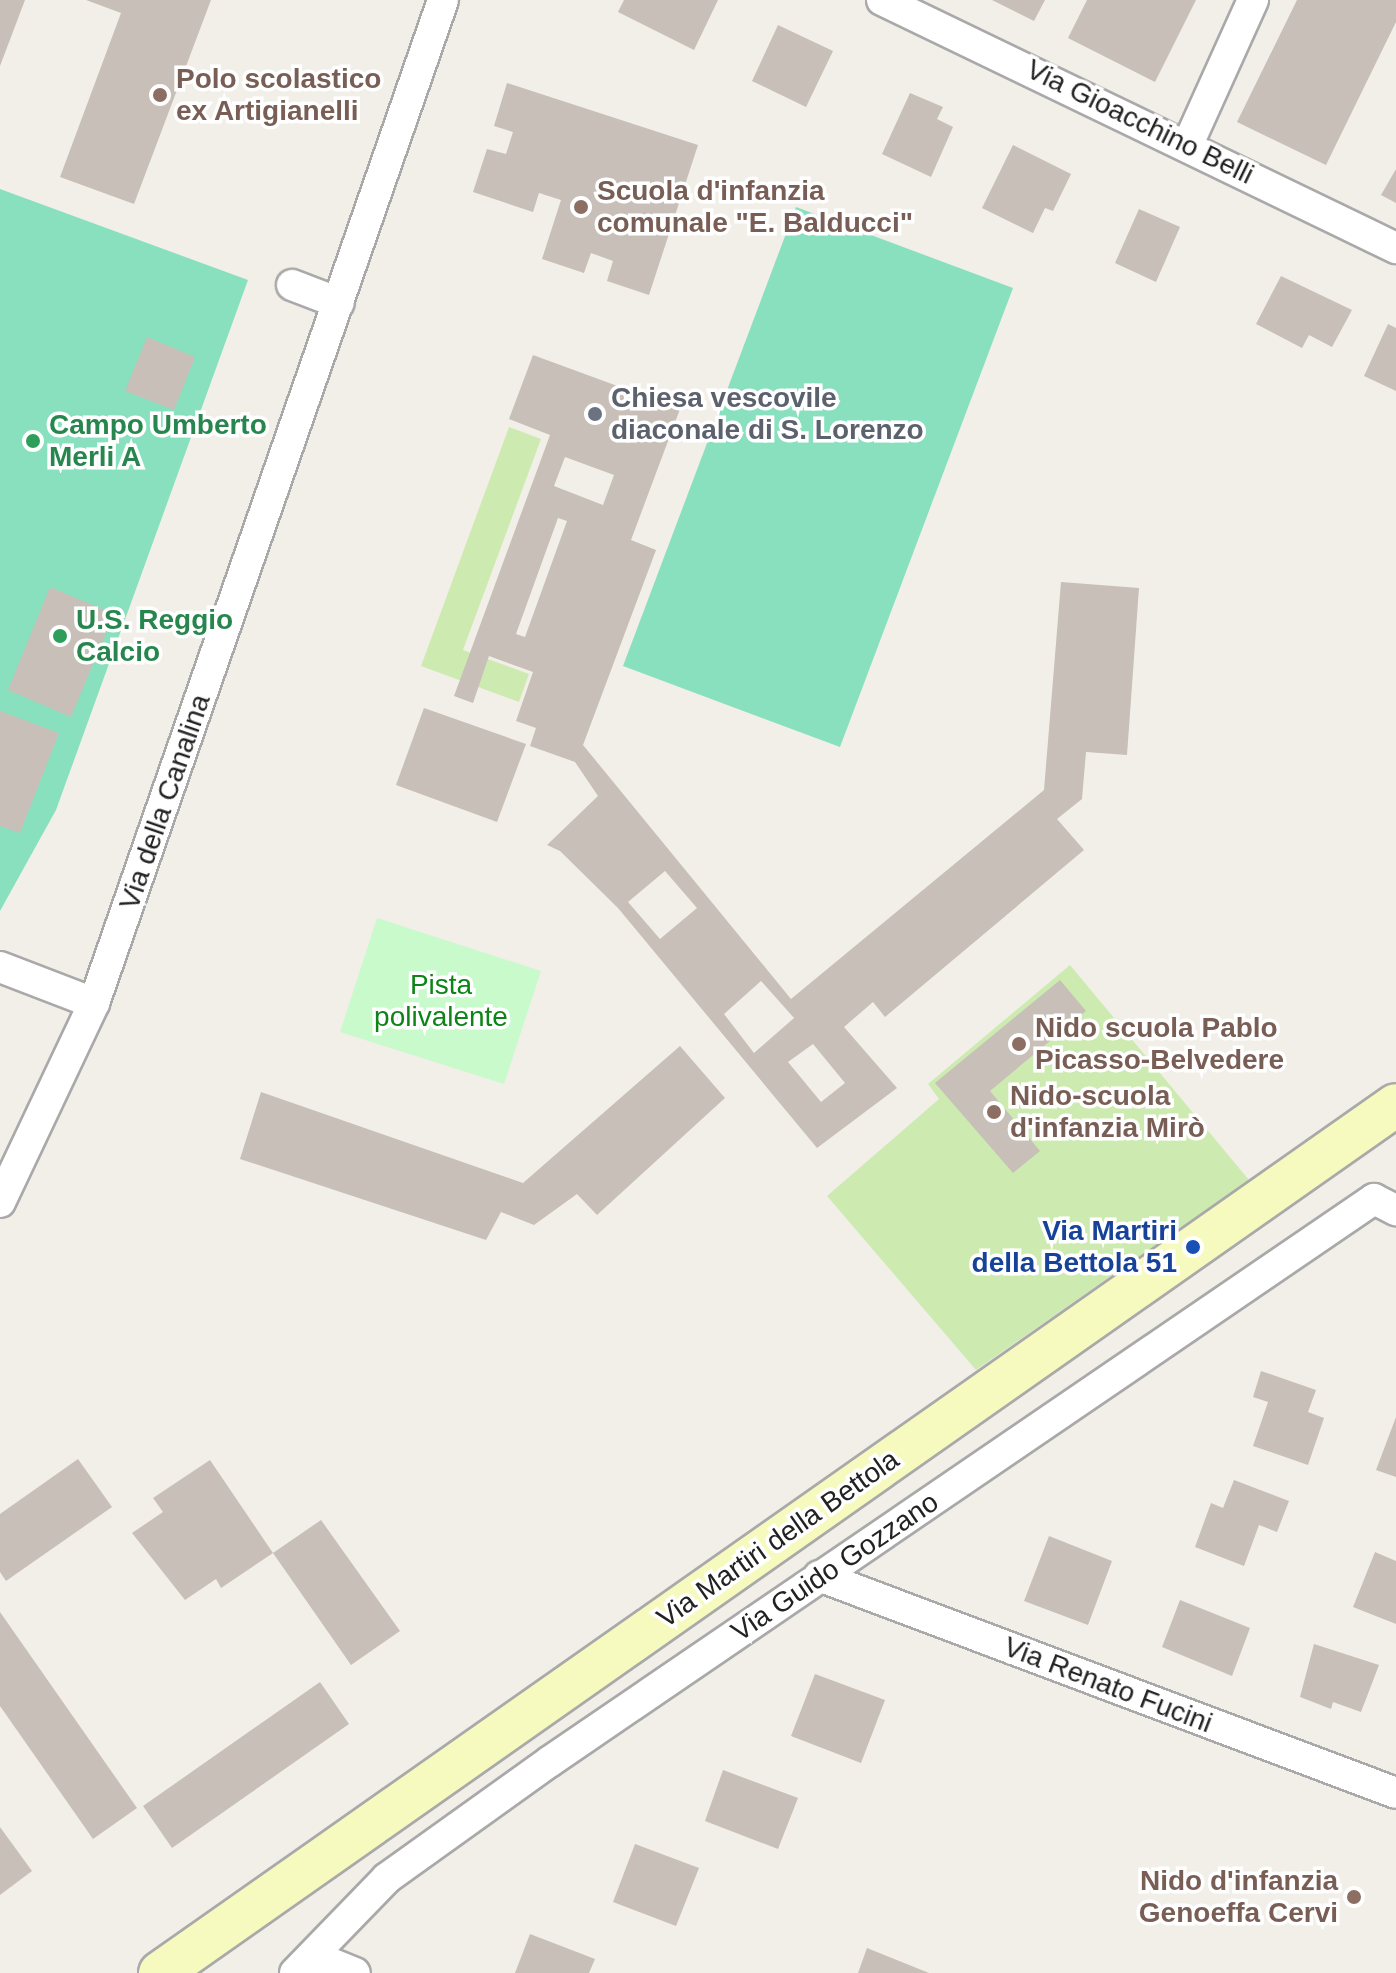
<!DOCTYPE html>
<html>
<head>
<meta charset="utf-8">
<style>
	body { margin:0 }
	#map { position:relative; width:1396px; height:1973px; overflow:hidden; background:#f2efe9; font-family:Helvetica,sans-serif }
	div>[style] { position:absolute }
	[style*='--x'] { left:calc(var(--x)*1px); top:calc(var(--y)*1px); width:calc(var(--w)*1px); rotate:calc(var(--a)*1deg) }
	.grass>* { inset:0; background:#cdebb0 }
	.park>* { inset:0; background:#c8facc }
	.pitch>* { inset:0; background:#88e0be }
	.building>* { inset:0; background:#c7bfb8 }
	.roads { filter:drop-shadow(2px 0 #a9a9a9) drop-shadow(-2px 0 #a9a9a9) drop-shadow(0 2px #a9a9a9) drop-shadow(0 -2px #a9a9a9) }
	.minor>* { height:30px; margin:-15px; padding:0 15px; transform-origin:15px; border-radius:15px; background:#fff }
	.secondary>* { height:42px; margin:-21px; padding:0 21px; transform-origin:21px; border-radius:21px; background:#f7fabf }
	.dots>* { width:22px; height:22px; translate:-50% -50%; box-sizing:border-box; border:4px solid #fff; border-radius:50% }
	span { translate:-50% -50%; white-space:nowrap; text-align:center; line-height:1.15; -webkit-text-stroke:7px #fff; paint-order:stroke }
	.education-label { font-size:28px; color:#785e54; font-weight:700 }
	.left { translate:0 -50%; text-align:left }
	.right { translate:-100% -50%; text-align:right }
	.street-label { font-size:28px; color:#222 }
	.worship-label { font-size:28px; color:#5b616d; font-weight:700 }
	.leisure-label { font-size:28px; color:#27864d; font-weight:700 }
	.park-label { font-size:28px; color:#0c8416 }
	.transit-label { font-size:28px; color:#164399; font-weight:700 }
</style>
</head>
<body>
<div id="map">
	<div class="grass">
		<i style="clip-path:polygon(509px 427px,541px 439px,463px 650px,529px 674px,519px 702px,421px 666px)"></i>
		<i style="clip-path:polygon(1070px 965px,1249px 1180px,976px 1370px,827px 1196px,939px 1099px,928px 1084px)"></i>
	</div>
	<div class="park">
		<i style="clip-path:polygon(377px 918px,541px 971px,504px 1084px,340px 1032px)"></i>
	</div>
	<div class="pitch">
		<i style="clip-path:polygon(0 189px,248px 280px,56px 810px,0 911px)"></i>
		<i style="clip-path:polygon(796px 207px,1013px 288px,840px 747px,623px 666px)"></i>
	</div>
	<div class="building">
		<i style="clip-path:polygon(0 0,25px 0,0 66px)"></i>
		<i style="clip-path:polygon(86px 0,211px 0,134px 204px,60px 177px,121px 13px)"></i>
		<i style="clip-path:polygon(624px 0,718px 0,694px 50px,618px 12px)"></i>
		<i style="clip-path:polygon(992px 0,1045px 0,1034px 21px)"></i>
		<i style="clip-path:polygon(1087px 0,1196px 0,1155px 82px,1068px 38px)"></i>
		<i style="clip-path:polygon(1297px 0,1396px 0,1396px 22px,1326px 165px,1237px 122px)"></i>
		<i style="clip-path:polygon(778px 25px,833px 51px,806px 107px,752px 81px)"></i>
		<i style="clip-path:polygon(507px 83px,698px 145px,649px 295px,607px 281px,613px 261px,591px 253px,584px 273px,542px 259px,561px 200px,539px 193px,533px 212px,473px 192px,487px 149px,506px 154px,513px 132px,494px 126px)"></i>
		<i style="clip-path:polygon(910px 93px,943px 107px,937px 119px,953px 127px,931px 177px,882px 154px)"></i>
		<i style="clip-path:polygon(1013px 145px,1071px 174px,1053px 211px,1045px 208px,1033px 233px,982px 208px)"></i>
		<i style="clip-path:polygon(1396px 169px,1396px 203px,1381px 195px)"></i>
		<i style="clip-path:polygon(1139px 209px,1180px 227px,1156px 282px,1115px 263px)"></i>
		<i style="clip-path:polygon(1281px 276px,1352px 310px,1332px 347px,1309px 335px,1302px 348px,1256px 324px)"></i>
		<i style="clip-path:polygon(1388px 324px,1396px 328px,1396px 391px,1364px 376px)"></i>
		<i style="clip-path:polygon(147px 337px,195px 357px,174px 410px,125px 391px)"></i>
		<i style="clip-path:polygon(evenodd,533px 355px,680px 409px,631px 540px,656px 550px,583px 745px,791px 999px,1044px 790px,1061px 582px,1139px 588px,1127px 755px,1086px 752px,1082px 799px,1057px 819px,1084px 850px,885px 1017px,873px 1002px,844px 1027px,897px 1088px,817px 1148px,618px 908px,560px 851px,547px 845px,598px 796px,575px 762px,530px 746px,536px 728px,516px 721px,533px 672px,489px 656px,473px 703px,454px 696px,550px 435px,509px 419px,533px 355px,565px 457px,614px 475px,603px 505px,554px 486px,565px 457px,533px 355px,558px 518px,567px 521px,525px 637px,516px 634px,558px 518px,533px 355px,665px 871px,697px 908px,660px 939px,628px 902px,665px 871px,533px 355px,761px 981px,794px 1018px,754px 1053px,724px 1014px,761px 981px,533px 355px,813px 1044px,845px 1083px,821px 1102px,788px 1062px,813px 1044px)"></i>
		<i style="clip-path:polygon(50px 587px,114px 614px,71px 717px,8px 690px)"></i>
		<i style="clip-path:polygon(424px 708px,526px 744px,497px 822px,396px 785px)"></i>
		<i style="clip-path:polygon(0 711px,59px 733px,20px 833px,0 826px)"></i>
		<i style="clip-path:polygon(1060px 980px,1086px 1011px,990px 1091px,1040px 1151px,1013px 1173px,935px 1083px)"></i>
		<i style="clip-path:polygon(680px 1046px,725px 1098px,597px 1215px,577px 1194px,534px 1225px,501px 1212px,486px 1240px,240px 1159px,261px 1092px,523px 1183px)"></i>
		<i style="clip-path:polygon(1261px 1371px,1316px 1390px,1308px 1412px,1324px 1418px,1308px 1465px,1253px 1446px,1268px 1402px,1253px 1397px)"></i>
		<i style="clip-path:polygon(1396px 1417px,1396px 1477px,1376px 1470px)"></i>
		<i style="clip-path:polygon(78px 1459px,112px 1507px,6px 1581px,0 1572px,0 1514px)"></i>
		<i style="clip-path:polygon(210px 1460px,273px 1553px,321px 1520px,400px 1631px,351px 1665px,273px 1553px,221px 1588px,216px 1579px,185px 1600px,132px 1533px,163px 1512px,153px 1498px)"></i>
		<i style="clip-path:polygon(1234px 1480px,1289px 1501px,1277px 1532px,1259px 1525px,1244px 1566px,1195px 1547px,1211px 1503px,1223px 1508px)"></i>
		<i style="clip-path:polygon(1049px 1536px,1112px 1561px,1088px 1625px,1024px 1601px)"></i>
		<i style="clip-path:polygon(1375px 1552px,1396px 1561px,1396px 1624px,1353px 1607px)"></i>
		<i style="clip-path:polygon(1180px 1600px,1250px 1628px,1232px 1676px,1162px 1647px)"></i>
		<i style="clip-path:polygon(0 1612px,137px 1808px,93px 1839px,0 1706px)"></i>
		<i style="clip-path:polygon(1314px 1644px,1379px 1665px,1361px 1712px,1333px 1702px,1331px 1709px,1300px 1697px)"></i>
		<i style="clip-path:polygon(815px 1674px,885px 1700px,861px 1763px,791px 1736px)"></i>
		<i style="clip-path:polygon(320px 1682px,349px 1724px,172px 1848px,143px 1806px)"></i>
		<i style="clip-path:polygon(723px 1770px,798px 1798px,778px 1849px,705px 1821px)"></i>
		<i style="clip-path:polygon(0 1827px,32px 1871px,0 1895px)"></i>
		<i style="clip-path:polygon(635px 1844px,699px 1868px,676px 1926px,613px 1902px)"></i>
		<i style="clip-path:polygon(530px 1934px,595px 1959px,589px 1973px,515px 1973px)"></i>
		<i style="clip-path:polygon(867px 1948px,929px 1973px,858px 1973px)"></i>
	</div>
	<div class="roads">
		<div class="minor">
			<i style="--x:882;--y:0;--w:571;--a:25.76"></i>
			<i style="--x:1188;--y:144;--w:158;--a:-65.7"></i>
			<i style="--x:292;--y:285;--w:50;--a:21"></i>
			<i style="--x:0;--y:967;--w:101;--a:21"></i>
			<i style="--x:0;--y:1202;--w:220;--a:-64.7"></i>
			<i style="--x:94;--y:1003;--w:1062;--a:-70.81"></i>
			<i style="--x:819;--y:1576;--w:616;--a:20.61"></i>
			<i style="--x:313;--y:1956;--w:45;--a:22"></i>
			<i style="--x:295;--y:1973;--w:132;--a:-45.9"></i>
			<i style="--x:387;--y:1878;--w:199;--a:-35.6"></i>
			<i style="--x:549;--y:1762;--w:999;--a:-34.31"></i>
			<i style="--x:1374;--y:1199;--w:25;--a:27"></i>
		</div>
		<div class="secondary">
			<i style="--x:160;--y:1973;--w:1510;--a:-35.08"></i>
		</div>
	</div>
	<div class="dots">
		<i style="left:160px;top:95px;background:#8d6e63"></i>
		<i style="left:581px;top:207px;background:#8d6e63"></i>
		<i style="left:595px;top:414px;background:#6b7280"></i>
		<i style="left:33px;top:441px;background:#2e9e5b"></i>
		<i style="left:60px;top:636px;background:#2e9e5b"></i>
		<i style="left:1019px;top:1044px;background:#8d6e63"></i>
		<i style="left:994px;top:1112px;background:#8d6e63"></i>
		<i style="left:1193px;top:1247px;background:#1a4fb4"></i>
		<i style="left:1354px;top:1897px;background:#8d6e63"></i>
	</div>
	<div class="education-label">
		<span class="left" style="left:176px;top:95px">Polo scolastico<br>ex Artigianelli</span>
		<span class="left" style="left:597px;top:207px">Scuola d'infanzia<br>comunale "E. Balducci"</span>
		<span class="left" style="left:1035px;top:1044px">Nido scuola Pablo<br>Picasso-Belvedere</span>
		<span class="left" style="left:1010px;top:1112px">Nido-scuola<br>d'infanzia Mirò</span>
		<span class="right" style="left:1338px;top:1897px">Nido d'infanzia<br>Genoeffa Cervi</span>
	</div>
	<div class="street-label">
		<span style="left:1140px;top:122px;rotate:26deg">Via Gioacchino Belli</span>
		<span style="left:165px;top:802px;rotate:-71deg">Via della Canalina</span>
		<span style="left:778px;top:1539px;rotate:-35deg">Via Martiri della Bettola</span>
		<span style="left:835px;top:1567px;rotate:-34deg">Via Guido Gozzano</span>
		<span style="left:1108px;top:1685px;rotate:21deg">Via Renato Fucini</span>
	</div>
	<div class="worship-label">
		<span class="left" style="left:611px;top:414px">Chiesa vescovile<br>diaconale di S. Lorenzo</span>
	</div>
	<div class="leisure-label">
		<span class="left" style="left:49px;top:441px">Campo Umberto<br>Merli A</span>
		<span class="left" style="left:76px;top:636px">U.S. Reggio<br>Calcio</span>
	</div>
	<div class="park-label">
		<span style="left:441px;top:1001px">Pista<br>polivalente</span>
	</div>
	<div class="transit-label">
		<span class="right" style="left:1177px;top:1247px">Via Martiri<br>della Bettola 51</span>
	</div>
</div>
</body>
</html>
